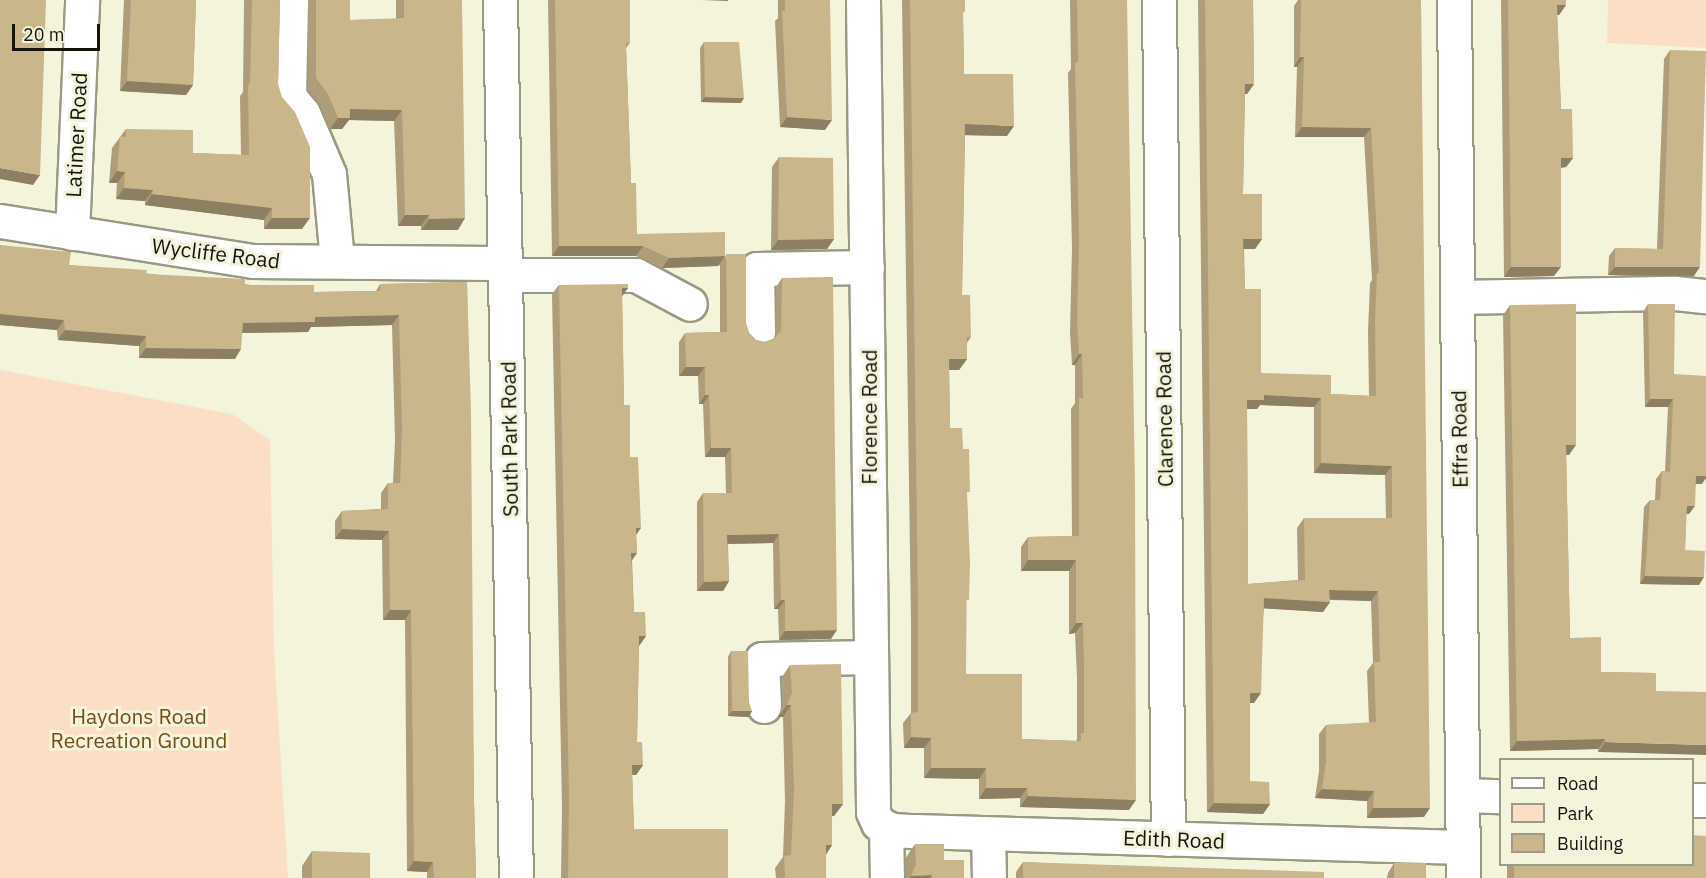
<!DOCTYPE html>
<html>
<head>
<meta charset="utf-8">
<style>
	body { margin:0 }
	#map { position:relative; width:1706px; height:878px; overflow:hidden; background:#f4f4dd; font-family:"IBM Plex Sans",sans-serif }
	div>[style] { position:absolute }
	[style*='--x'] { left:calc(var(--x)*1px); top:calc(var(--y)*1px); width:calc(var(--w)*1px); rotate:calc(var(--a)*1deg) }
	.green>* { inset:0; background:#fbdfc5 }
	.roads { filter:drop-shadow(2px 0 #999984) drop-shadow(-2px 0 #999984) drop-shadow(0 2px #999984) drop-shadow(0 -2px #999984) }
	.minor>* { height:33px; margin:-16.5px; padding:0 16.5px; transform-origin:16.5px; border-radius:16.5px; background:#fff }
	.wall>* { inset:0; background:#ad9d78 }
	.shaded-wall>* { inset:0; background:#8d7f61 }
	.building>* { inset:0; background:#c9b68b }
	span { translate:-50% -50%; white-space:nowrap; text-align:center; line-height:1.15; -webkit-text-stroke:6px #f4f4dd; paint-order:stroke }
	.street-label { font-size:21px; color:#15150e }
	.park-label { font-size:21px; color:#7a4c15 }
	.legend { position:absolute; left:1499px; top:758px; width:195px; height:108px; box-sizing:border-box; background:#f4f4dd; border:2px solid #9b9b8a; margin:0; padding:8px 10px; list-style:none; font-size:18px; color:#15150e }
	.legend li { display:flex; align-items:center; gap:12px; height:30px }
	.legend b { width:30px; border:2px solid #9b9b8a }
	.scale { position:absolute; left:12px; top:24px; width:88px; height:27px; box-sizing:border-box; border:3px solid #15150e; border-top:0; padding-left:8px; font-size:18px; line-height:21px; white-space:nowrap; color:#15150e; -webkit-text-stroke:4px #f4f4dd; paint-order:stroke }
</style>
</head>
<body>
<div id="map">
	<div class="green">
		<i style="clip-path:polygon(1608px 0,1706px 0,1706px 48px,1607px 43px)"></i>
		<i style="clip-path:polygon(0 370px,232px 414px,270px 440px,274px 647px,288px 878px,0 878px)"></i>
	</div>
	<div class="roads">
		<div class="minor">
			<i style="--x:500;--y:0;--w:878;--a:88.96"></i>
			<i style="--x:863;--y:0;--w:812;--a:89.29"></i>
			<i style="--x:873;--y:812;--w:12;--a:66"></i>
			<i style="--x:878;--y:823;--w:16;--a:27"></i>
			<i style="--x:892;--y:830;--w:22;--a:3"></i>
			<i style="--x:914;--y:831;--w:549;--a:1.67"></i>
			<i style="--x:1159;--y:0;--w:839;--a:89.39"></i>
			<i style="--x:1454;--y:0;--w:878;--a:89.41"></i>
			<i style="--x:291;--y:2;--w:94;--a:91.2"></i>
			<i style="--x:289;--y:96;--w:22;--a:51"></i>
			<i style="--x:303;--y:113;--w:66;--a:66.9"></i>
			<i style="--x:329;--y:174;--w:87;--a:84.7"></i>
			<i style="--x:0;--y:221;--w:256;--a:9"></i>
			<i style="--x:253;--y:261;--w:253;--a:0.5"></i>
			<i style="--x:72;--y:233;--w:233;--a:-87.5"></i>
			<i style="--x:506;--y:275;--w:130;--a:0"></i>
			<i style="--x:636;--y:275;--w:61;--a:28.2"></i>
			<i style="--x:1457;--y:297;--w:218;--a:-1.1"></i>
			<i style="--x:1675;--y:293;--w:31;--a:6"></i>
			<i style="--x:758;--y:332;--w:63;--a:-90.9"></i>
			<i style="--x:757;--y:269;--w:110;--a:-1"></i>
			<i style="--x:764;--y:706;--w:47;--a:-92.4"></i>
			<i style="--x:762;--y:659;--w:109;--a:-1.1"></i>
			<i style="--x:1463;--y:795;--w:37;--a:2"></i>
			<i style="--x:1692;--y:800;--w:14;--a:0"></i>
			<i style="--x:886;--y:828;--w:50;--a:88.9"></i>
			<i style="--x:988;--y:834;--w:44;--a:88.7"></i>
		</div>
	</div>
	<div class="wall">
		<i style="clip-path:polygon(124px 0,196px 0,193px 85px,186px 95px,120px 91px)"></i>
		<i style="clip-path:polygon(244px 0,280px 0,278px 84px,302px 229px,264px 229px,264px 220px,145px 205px,145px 201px,116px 199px,117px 183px,109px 183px,112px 148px,126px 129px,193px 153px,241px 155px,240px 96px,243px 92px)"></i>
		<i style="clip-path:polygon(308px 0,350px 0,350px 20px,396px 19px,396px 0,462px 0,458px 230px,421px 230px,421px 226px,398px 226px,394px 121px,349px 120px,342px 129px,330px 129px,320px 105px,308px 89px)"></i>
		<i style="clip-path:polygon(548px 0,630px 0,630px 43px,626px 48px,631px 183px,637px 234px,725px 255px,749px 333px,756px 340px,764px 342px,773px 339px,775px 338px,776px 287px,782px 278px,831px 639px,779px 640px,778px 609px,774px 609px,773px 543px,728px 544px,729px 581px,723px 591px,697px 591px,697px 502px,703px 493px,726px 493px,725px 457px,705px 457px,703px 404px,699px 404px,698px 376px,679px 376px,679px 342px,685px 333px,720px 332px,720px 265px,718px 266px,662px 268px,636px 256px,552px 256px)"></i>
		<i style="clip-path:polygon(778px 0,830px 0,825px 130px,780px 127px,775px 21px,778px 18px)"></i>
		<i style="clip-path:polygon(902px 0,965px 0,963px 15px,964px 74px,1007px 136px,965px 135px,962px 295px,971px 337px,967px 343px,967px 359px,959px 370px,949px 370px,950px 428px,963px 449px,967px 496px,966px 674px,1022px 739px,1076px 741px,1077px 739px,1077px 678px,1075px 633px,1069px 634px,1069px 571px,1021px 571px,1021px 547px,1028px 537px,1072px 536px,1071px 409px,1075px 403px,1075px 365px,1072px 365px,1070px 333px,1072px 249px,1068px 73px,1071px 69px,1070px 0,1127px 0,1129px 810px,1020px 807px,1020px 798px,979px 799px,979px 779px,924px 778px,924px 748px,904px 748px,903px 723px,911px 713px,911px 623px)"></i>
		<i style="clip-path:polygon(evenodd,1198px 0,1253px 0,1254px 84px,1247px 94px,1245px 94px,1243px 194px,1262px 239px,1255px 249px,1244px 249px,1245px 289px,1261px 373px,1331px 394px,1369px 396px,1368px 331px,1370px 283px,1372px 280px,1364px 137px,1295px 137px,1297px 67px,1294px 67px,1294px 6px,1298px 0,1421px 0,1424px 817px,1367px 818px,1367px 801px,1315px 798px,1319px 771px,1319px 734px,1326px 725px,1369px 723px,1367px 671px,1373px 663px,1371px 601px,1330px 600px,1330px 602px,1323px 612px,1264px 608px,1254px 703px,1250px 703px,1250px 781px,1270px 804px,1263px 814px,1207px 812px,1198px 0,1260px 405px,1314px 407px,1314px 473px,1385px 475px,1386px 518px,1304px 518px,1297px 528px,1298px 580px,1248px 584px,1247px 409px,1257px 409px,1260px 405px)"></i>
		<i style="clip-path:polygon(1501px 0,1566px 0,1566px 5px,1559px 15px,1557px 15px,1561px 109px,1573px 158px,1566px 167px,1561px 168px,1554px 276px,1504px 277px)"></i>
		<i style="clip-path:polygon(704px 42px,741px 103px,701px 102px,700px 48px)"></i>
		<i style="clip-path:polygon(1670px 50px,1694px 276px,1608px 275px,1609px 256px,1615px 248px,1657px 249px,1664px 59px)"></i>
		<i style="clip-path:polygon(779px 157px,834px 239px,827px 249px,771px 250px,772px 167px)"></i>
		<i style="clip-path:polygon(0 245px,69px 265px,314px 292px,376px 291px,380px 284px,467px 282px,474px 801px,476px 878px,427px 878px,427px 872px,407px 871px,405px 620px,383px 620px,382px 540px,335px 539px,335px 521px,342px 511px,381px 509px,381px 493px,388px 483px,393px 483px,395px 440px,392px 325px,311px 327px,308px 332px,242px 333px,235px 359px,139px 358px,139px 346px,58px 340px,57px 330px,0 325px)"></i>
		<i style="clip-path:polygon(559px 285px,628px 288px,622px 296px,624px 405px,630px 457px,636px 535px,637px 553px,632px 560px,634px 612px,646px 636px,639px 646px,637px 742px,643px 765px,636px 775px,632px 775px,634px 829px,728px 878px,561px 878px,562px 808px,552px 294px)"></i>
		<i style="clip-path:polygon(1648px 304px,1674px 374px,1702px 484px,1696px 484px,1689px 514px,1686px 514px,1685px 550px,1699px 585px,1640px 584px,1644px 507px,1650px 500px,1655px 500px,1656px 479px,1662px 471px,1665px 471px,1668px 407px,1645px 407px,1643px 312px)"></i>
		<i style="clip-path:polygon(1510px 305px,1569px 455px,1566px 455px,1570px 638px,1601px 672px,1656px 673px,1598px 752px,1598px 749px,1510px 751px,1503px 315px)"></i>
		<i style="clip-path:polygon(731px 651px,749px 702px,749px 717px,728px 716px,728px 657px)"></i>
		<i style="clip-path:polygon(790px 665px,843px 804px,834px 816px,832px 816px,832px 845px,826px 854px,826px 878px,776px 878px,775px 868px,783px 857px,785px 801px,783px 717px,778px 717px,783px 705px,782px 677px)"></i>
		<i style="clip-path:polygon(915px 844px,944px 860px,964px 878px,906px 878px,905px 859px)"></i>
		<i style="clip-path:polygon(312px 851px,370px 878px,302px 878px,302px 866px)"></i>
		<i style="clip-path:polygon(1023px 862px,1324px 878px,1016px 878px,1016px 872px)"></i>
		<i style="clip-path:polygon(1394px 863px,1426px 878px,1387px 878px,1388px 873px)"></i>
		<i style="clip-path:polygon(1507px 864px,1601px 865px,1601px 864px,1692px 864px,1706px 878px,1507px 878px)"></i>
	</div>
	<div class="shaded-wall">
		<i style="clip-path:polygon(702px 0,728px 0,728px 1px)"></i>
		<i style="clip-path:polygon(1557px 5px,1566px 5px,1559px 15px,1550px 15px)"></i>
		<i style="clip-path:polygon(1300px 57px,1304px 57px,1297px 67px,1294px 67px)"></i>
		<i style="clip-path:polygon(127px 81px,193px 85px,186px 95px,120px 91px)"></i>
		<i style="clip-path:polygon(1245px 84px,1254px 84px,1247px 94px,1239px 94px)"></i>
		<i style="clip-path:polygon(705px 97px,744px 98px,741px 103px,701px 102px)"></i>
		<i style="clip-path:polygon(350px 109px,402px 110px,394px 121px,349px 120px,342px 129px,330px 129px,338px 118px)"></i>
		<i style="clip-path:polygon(787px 117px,832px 120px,825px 130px,780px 127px)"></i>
		<i style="clip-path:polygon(965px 124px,1014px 126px,1007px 136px,958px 135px)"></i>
		<i style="clip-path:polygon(1302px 127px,1371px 128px,1364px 137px,1295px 137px)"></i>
		<i style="clip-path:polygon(1561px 158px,1573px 158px,1566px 167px,1554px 168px)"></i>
		<i style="clip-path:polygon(0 168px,40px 175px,33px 185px,0 179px)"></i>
		<i style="clip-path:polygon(117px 171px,125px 172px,117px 183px,109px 183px)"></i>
		<i style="clip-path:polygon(124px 188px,153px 190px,145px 201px,116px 199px)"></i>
		<i style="clip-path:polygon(152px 194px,272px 208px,264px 220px,145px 205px)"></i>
		<i style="clip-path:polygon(405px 215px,429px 215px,421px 226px,398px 226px)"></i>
		<i style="clip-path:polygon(272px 218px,310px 218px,302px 229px,264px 229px)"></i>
		<i style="clip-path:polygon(465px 218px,458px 230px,421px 230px,429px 219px)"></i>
		<i style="clip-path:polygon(834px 239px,827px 249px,771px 250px,778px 240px)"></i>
		<i style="clip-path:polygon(1243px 239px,1262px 239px,1255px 249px,1237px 249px)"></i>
		<i style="clip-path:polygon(559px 246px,643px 246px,636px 256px,552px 256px)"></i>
		<i style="clip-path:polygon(725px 256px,718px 266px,662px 268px,669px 258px)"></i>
		<i style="clip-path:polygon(1511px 267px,1561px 267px,1554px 276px,1504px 277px)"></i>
		<i style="clip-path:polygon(1615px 267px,1700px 267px,1694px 276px,1608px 275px)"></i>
		<i style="clip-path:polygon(622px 288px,628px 288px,621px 298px)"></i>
		<i style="clip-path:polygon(0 314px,64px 320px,57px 330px,0 325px)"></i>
		<i style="clip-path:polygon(399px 315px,392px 325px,311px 327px,308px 332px,236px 333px,243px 323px,315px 317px)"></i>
		<i style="clip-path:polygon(65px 330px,146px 336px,139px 346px,58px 340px)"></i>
		<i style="clip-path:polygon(146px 348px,241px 349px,235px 359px,139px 358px)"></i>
		<i style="clip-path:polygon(1079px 354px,1082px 354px,1075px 365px,1072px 365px)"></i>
		<i style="clip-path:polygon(949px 359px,967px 359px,959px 370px,942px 370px)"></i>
		<i style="clip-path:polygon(686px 367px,705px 367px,698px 376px,679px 376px)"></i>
		<i style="clip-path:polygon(705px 395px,709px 395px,703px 404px,699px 404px)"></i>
		<i style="clip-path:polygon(1264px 395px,1321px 398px,1314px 407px,1260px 405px,1257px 409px,1240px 409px,1247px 400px)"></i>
		<i style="clip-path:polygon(1650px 399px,1673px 399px,1668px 407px,1645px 407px)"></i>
		<i style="clip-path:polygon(1566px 445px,1576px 445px,1569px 455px,1559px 455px)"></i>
		<i style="clip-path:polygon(711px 448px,731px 448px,725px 457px,705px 457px)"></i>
		<i style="clip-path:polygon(1321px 463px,1392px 466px,1385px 475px,1314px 473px)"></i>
		<i style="clip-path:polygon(1696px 476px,1706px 476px,1706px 478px,1702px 484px,1691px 484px)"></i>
		<i style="clip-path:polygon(1687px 506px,1695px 506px,1689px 514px,1681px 514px)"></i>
		<i style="clip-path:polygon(636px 528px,641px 528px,634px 538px)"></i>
		<i style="clip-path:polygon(342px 529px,389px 531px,382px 540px,335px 539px)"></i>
		<i style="clip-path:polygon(779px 534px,773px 543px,721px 544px,727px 535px)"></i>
		<i style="clip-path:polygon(631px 553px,637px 553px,630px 563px)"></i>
		<i style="clip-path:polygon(1028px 560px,1076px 560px,1069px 571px,1021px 571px)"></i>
		<i style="clip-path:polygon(1645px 576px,1704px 577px,1699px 585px,1640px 584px)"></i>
		<i style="clip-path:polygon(729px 581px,723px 591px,697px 591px,704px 582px)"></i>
		<i style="clip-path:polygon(1329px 590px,1378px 591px,1371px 601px,1322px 599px)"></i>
		<i style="clip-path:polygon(1264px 598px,1330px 602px,1323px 612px,1257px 608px)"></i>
		<i style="clip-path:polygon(781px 600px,785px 600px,778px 609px,774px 609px)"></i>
		<i style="clip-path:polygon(390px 610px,411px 610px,405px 620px,383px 620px)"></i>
		<i style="clip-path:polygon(1076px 623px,1083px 623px,1075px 633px,1069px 634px)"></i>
		<i style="clip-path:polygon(837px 630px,831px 639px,779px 640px,785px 631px)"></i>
		<i style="clip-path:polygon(639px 636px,646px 636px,639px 646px)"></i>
		<i style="clip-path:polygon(1250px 693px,1261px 693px,1254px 703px,1244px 703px)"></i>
		<i style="clip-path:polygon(787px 705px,791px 705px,783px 717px,778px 717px)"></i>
		<i style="clip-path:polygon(732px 711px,752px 711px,749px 717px,728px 716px)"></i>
		<i style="clip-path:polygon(911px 737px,931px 738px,924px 748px,904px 748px)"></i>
		<i style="clip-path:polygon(1605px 739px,1598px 749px,1510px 751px,1517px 741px)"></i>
		<i style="clip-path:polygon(1605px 742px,1706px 745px,1706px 755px,1598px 752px)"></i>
		<i style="clip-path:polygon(632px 765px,643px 765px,636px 775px,625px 775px)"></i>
		<i style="clip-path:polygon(931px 768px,986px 768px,979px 779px,924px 778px)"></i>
		<i style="clip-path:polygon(986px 788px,1027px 788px,1020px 798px,979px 799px)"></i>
		<i style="clip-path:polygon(1322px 789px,1374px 791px,1367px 801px,1315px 798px)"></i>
		<i style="clip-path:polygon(1028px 796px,1136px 800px,1129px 810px,1020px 807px)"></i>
		<i style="clip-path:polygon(1214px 803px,1270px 804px,1263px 814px,1207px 812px)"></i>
		<i style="clip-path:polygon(832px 804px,843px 804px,834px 816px,824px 817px)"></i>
		<i style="clip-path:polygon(1373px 808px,1430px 808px,1424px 817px,1367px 818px)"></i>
		<i style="clip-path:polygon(826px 845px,832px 845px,824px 858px)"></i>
		<i style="clip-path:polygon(414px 861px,433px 862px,427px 872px,407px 871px)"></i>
		<i style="clip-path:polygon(932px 875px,930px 878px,909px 878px,911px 876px)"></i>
	</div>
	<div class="building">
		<i style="clip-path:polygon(0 0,46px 0,40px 175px,0 168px)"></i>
		<i style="clip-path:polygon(131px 0,196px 0,193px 85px,127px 81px)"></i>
		<i style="clip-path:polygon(252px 0,280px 0,278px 84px,282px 97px,295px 112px,310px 147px,310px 218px,272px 218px,272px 208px,152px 194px,153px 190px,124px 188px,125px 172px,117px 171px,120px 136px,126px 137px,126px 129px,193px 130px,193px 153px,249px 155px,248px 84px,250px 85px)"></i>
		<i style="clip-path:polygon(316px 0,350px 0,350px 20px,404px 18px,404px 0,462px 0,465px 218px,429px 219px,429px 215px,405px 215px,402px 110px,350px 109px,350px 118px,338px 118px,328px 94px,316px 78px)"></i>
		<i style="clip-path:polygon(555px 0,630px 0,630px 43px,626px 43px,631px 183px,636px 183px,637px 234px,725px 232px,725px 256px,669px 258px,643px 246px,559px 246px)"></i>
		<i style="clip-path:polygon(785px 0,830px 0,832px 120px,787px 117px,782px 11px,785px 11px)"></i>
		<i style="clip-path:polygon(910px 0,965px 0,965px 12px,963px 12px,964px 74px,1013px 74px,1014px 126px,965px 124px,962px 295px,970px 295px,971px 337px,967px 337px,967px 359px,949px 359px,950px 428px,962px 428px,963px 449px,969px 449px,970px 492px,967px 492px,970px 563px,969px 600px,966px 600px,966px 674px,1022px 674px,1022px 739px,1081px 741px,1081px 733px,1084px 733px,1084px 668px,1083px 623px,1076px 623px,1076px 560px,1028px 560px,1028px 537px,1079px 536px,1079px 398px,1083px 398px,1082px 354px,1079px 354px,1077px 323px,1079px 239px,1075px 63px,1078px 62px,1077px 0,1127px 0,1135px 486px,1136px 800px,1028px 796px,1027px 788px,986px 788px,986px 768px,931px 768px,931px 738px,911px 737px,911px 713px,918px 712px,918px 612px)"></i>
		<i style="clip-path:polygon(evenodd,1205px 0,1253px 0,1254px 84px,1245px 84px,1243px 194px,1262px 194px,1262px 239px,1243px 239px,1245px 289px,1261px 289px,1261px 373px,1331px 375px,1331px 394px,1376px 396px,1375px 321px,1377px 273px,1379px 273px,1371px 128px,1302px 127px,1304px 57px,1300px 57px,1301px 0,1421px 0,1430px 808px,1373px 808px,1374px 791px,1322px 789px,1326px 761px,1326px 725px,1376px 722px,1374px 662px,1380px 662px,1378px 591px,1329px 590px,1330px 602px,1264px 598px,1261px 693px,1250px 693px,1250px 781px,1269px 782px,1270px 804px,1214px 803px,1205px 0,1264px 395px,1321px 398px,1321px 463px,1392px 466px,1392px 518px,1304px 518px,1305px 580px,1248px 584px,1247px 400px,1264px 400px,1264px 395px)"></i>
		<i style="clip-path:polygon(1508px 0,1566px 0,1566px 5px,1557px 5px,1561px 109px,1572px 109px,1573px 158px,1561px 158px,1561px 267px,1511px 267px)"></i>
		<i style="clip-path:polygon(704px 42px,739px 42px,744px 98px,705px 97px)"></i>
		<i style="clip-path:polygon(1670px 50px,1706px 51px,1700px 267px,1615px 267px,1615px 248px,1663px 249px)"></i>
		<i style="clip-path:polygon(779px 157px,833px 158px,834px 239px,778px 240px)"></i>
		<i style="clip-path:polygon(0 245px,71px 252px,69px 265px,147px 270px,146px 274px,245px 279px,245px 285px,314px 285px,314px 292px,380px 291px,380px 284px,467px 282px,471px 412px,474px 801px,476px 878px,434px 878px,433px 862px,414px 861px,411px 610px,390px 610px,389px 531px,342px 529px,342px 511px,388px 509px,388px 483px,400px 483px,402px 430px,399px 315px,315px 317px,315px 322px,243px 323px,241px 349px,146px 348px,146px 336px,65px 330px,64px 320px,0 314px)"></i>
		<i style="clip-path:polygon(726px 254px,746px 254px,746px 323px,749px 333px,756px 340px,764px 342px,773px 339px,781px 331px,782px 278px,833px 277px,837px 630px,785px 631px,785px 600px,781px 600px,779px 534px,727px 535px,729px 581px,704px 582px,703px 493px,732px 493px,731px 448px,711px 448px,709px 395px,705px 395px,705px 367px,686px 367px,685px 333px,727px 332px)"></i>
		<i style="clip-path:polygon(628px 284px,628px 288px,622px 288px,624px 405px,630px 405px,630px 457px,638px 457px,641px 528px,636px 528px,637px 553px,631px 553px,634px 612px,645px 612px,646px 636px,639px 636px,637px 742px,642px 742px,643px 765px,632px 765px,634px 829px,728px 829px,728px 878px,568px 878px,569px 798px,559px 285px)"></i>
		<i style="clip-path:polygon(1576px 304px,1576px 445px,1566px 445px,1570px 638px,1601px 637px,1601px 672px,1656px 673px,1656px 691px,1706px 692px,1706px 745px,1605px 742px,1605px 739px,1517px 741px,1510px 305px)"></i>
		<i style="clip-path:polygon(1648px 304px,1675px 304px,1674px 374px,1706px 376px,1706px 476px,1696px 476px,1695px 506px,1687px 506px,1685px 550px,1705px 551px,1704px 577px,1645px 576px,1650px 500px,1660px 500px,1662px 471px,1670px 472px,1673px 399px,1650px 399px)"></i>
		<i style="clip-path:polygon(731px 651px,748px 651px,749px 702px,752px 711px,732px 711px)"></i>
		<i style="clip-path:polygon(841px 664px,843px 804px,832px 804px,832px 845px,826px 845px,826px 878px,785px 878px,784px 856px,791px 855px,794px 789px,791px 705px,787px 705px,792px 693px,790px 665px)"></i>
		<i style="clip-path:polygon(1692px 835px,1706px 836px,1706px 878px,1514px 878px,1514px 864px,1607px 866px,1607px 864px,1692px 864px)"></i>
		<i style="clip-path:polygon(915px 844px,944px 844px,944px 860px,964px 860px,964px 878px,932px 878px,932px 875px,911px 876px,916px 864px)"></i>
		<i style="clip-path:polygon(312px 851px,370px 853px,370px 878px,312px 878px)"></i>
		<i style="clip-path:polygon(1023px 862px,1324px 872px,1324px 878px,1023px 878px)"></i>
		<i style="clip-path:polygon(1394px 863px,1426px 863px,1426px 878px,1394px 878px)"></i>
	</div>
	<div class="street-label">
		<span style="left:76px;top:135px;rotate:-87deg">Latimer Road</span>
		<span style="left:216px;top:253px;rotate:7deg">Wycliffe Road</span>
		<span style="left:869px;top:417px;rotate:-90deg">Florence Road</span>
		<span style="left:1164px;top:419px;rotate:-91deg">Clarence Road</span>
		<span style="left:509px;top:439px;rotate:-91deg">South Park Road</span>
		<span style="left:1459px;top:439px;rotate:-91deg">Effra Road</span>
		<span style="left:1174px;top:839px;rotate:2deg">Edith Road</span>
	</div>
	<div class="park-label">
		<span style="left:139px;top:728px">Haydons Road<br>Recreation Ground</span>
	</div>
	<ul class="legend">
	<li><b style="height:8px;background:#fff"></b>Road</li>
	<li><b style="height:16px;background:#fbdfc5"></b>Park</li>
	<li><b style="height:16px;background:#c9b68b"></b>Building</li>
	</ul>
	<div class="scale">20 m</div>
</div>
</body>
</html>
